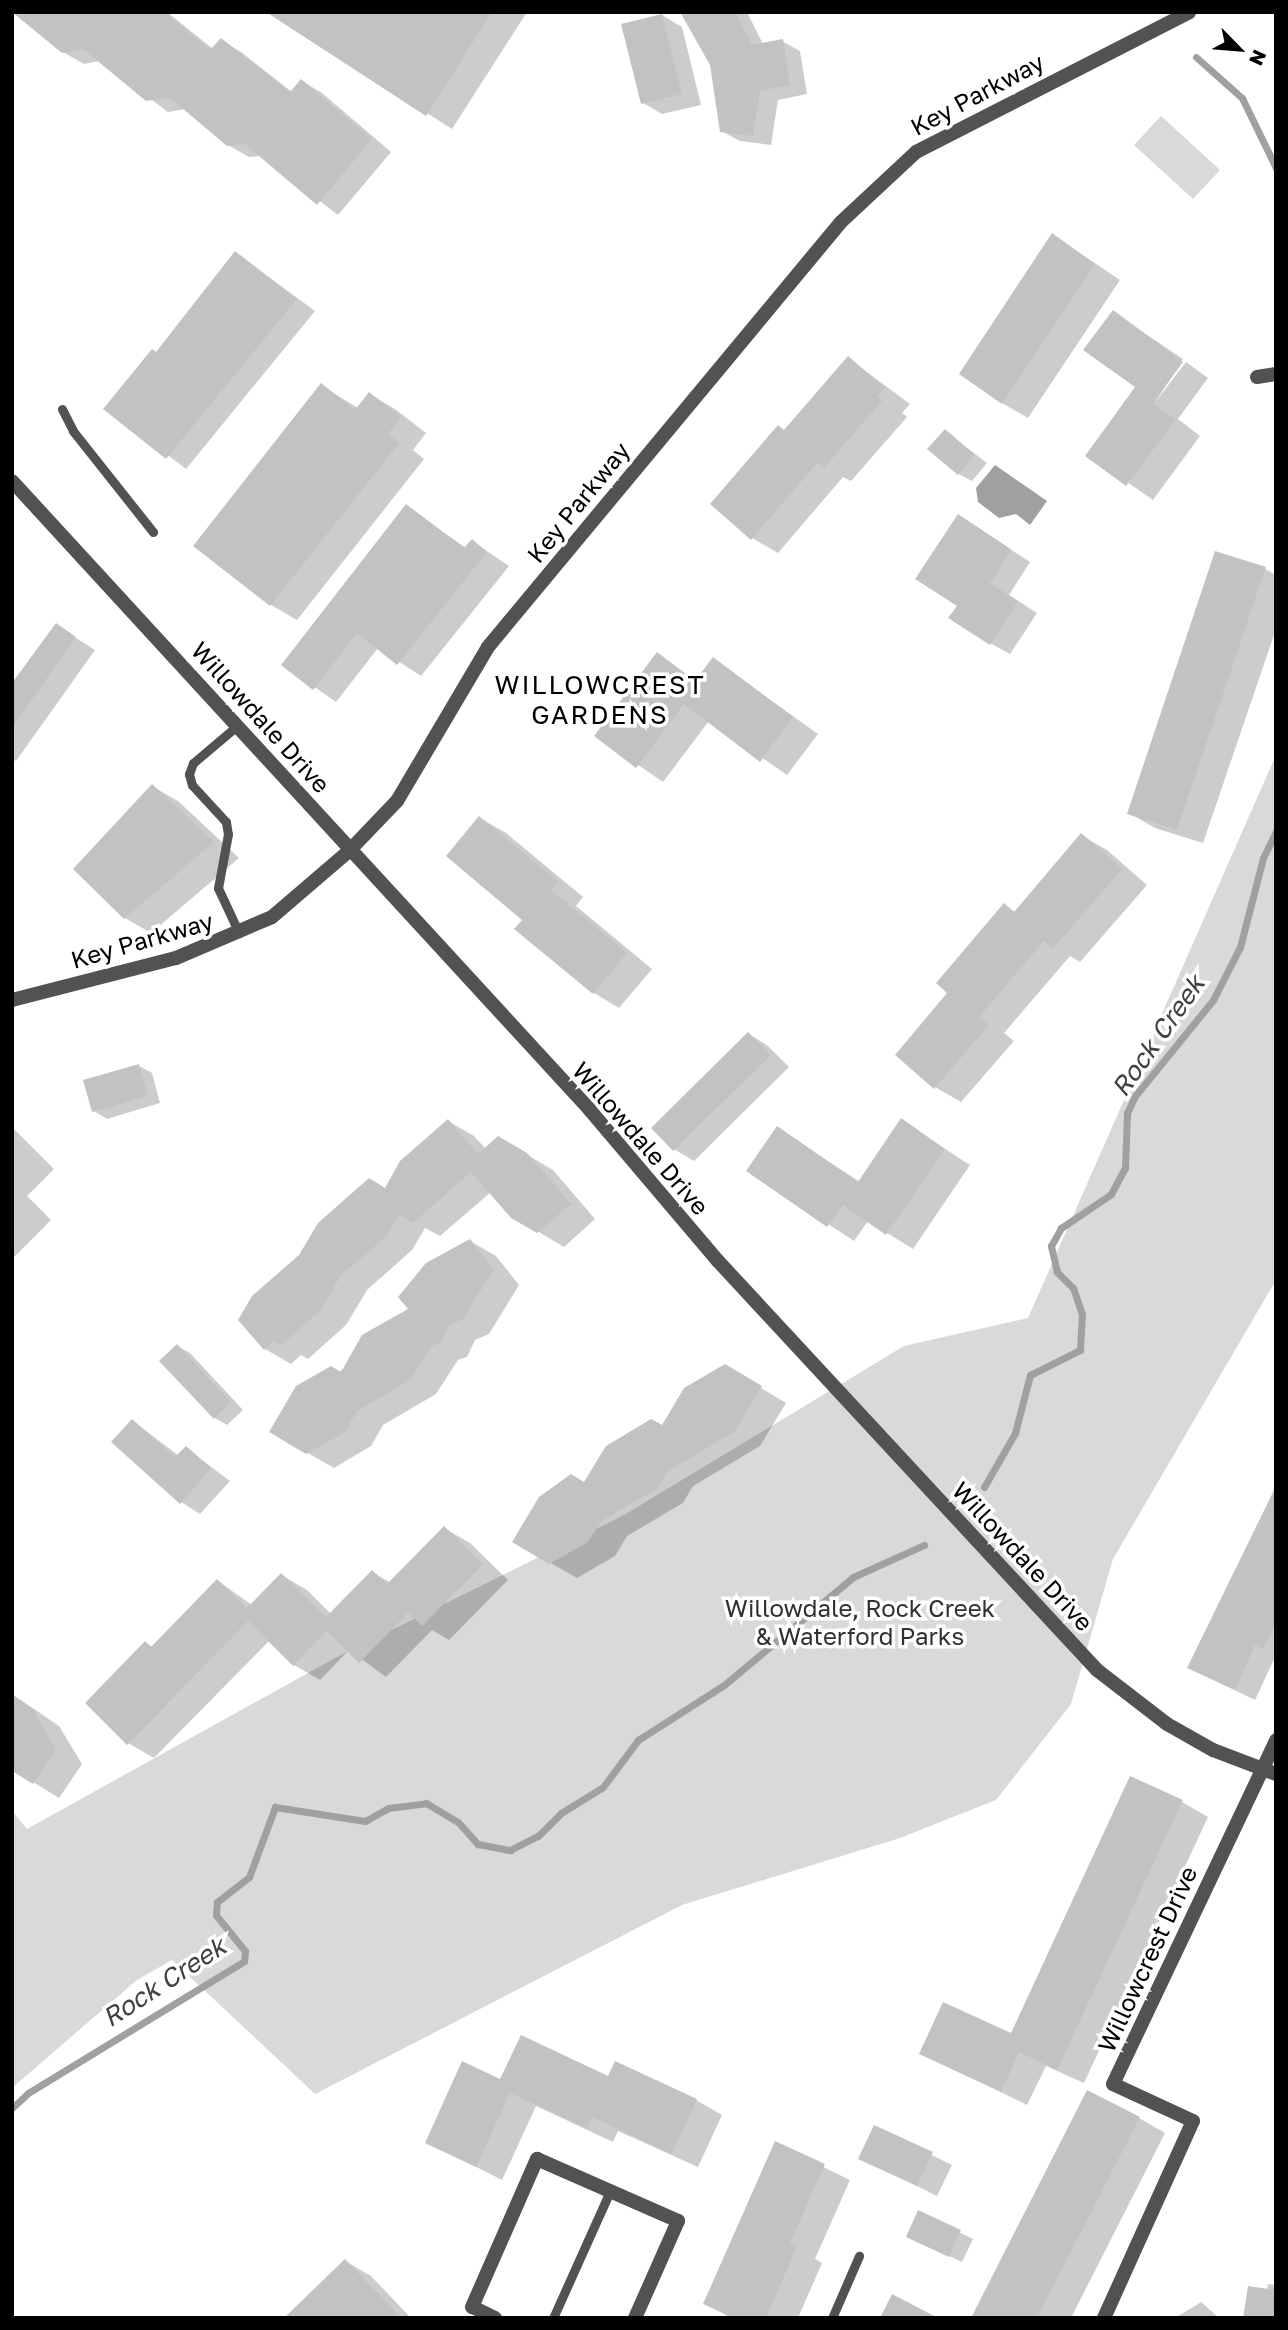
<!DOCTYPE html>
<html>
<head>
<meta charset="utf-8">
<style>
	body { margin:0 }
	#map { position:relative; width:1288px; height:2330px; overflow:hidden; background:#fff; font-family:"Golos Text",sans-serif }
	div>[style] { position:absolute }
	[style*='--x'] { left:calc(var(--x)*1px); top:calc(var(--y)*1px); width:calc(var(--w)*1px); rotate:calc(var(--a)*1deg) }
	.green>* { inset:0; background:#d9d9d9 }
	.water>* { inset:0; background:#a0a0a0 }
	.shadow>* { inset:0; background:#0003 }
	.stream>* { height:7px; margin:-3.5px; padding:0 3.5px; transform-origin:3.5px; border-radius:3.5px; background:#a0a0a0 }
	.building>* { inset:0; background:#c2c2c2 }
	.service>* { height:9px; margin:-4.5px; padding:0 4.5px; transform-origin:4.5px; border-radius:4.5px; background:#525252 }
	.minor>* { height:14px; margin:-7px; padding:0 7px; transform-origin:7px; border-radius:7px; background:#525252 }
	.tertiary>* { height:14px; margin:-7px; padding:0 7px; transform-origin:7px; border-radius:7px; background:#525252 }
	span { translate:-50% -50%; white-space:nowrap; text-align:center; line-height:1.15; -webkit-text-stroke:7px #fff; paint-order:stroke }
	.street-label { font-size:24px; color:#000 }
	.park-label { font-size:24px; color:#303030 }
	.neighbourhood-label { font-size:26px; color:#000; letter-spacing:2px }
	.water-label { font-size:26px; color:#414141; font-style:italic }
	.frame { position:absolute; inset:0; border:14px solid #000; pointer-events:none }
	.north { position:absolute; left:1204px; top:14px; width:70px; height:70px; -webkit-text-stroke:5px #fff; paint-order:stroke; rotate:115deg; font-size:19px; font-weight:700; line-height:28px; text-align:center; color:#000 }
	.north::after { content:''; display:block; margin:auto; width:24px; height:32px; background:#000; clip-path:polygon(50% 0,100% 100%,50% 72%,0 100%) }
</style>
</head>
<body>
<div id="map">
	<div class="green">
		<i style="clip-path:polygon(1161px 116px,1220px 170px,1193px 199px,1134px 145px)"></i>
		<i style="clip-path:polygon(1276px 755px,1276px 1280px,1113px 1559px,1071px 1704px,996px 1800px,900px 1838px,682px 1905px,315px 2094px,172px 1960px,137px 1980px,12px 2088px,12px 1811px,27px 1829px,335px 1658px,624px 1515px,904px 1346px,1028px 1318px)"></i>
	</div>
	<div class="water">
		<i style="clip-path:polygon(995px 465px,1047px 501px,1030px 525px,1016px 514px,999px 518px,978px 502px,976px 488px)"></i>
	</div>
	<div class="shadow">
		<i style="clip-path:polygon(24px 12px,167px 12px,213px 49px,221px 40px,241px 52px,292px 92px,302px 81px,322px 93px,391px 152px,338px 215px,261px 156px,249px 157px,228px 145px,186px 109px,168px 112px,100px 61px,84px 64px,63px 52px)"></i>
		<i style="clip-path:polygon(269px 12px,527px 12px,452px 129px)"></i>
		<i style="clip-path:polygon(682px 12px,747px 12px,763px 44px,782px 41px,800px 51px,807px 94px,778px 100px,771px 145px,740px 141px,721px 131px,712px 64px)"></i>
		<i style="clip-path:polygon(662px 15px,682px 27px,701px 105px,662px 114px,643px 103px)"></i>
		<i style="clip-path:polygon(1053px 235px,1120px 280px,1028px 418px,1002px 403px)"></i>
		<i style="clip-path:polygon(236px 253px,315px 311px,186px 469px,106px 408px,157px 354px)"></i>
		<i style="clip-path:polygon(1113px 312px,1183px 359px,1156px 401px,1186px 362px,1208px 378px,1178px 419px,1200px 436px,1153px 500px,1088px 455px,1138px 387px)"></i>
		<i style="clip-path:polygon(848px 358px,910px 404px,902px 413px,907px 417px,851px 481px,843px 477px,778px 553px,752px 538px,785px 431px)"></i>
		<i style="clip-path:polygon(322px 386px,358px 408px,369px 394px,395px 409px,426px 433px,413px 450px,424px 459px,297px 620px,271px 605px)"></i>
		<i style="clip-path:polygon(945px 431px,987px 463px,972px 481px,959px 474px)"></i>
		<i style="clip-path:polygon(406px 506px,466px 548px,472px 541px,509px 566px,421px 676px,378px 648px,336px 702px,283px 665px)"></i>
		<i style="clip-path:polygon(978px 528px,1030px 562px,1009px 595px,1037px 613px,1010px 654px,990px 643px,959px 606px)"></i>
		<i style="clip-path:polygon(1265px 569px,1276px 575px,1276px 629px,1203px 843px,1155px 828px,1129px 813px)"></i>
		<i style="clip-path:polygon(56px 625px,95px 650px,16px 761px,12px 759px,12px 686px)"></i>
		<i style="clip-path:polygon(657px 655px,698px 681px,713px 659px,818px 734px,787px 775px,709px 721px,663px 782px,596px 736px)"></i>
		<i style="clip-path:polygon(152px 786px,178px 801px,239px 858px,151px 933px,125px 918px)"></i>
		<i style="clip-path:polygon(480px 818px,506px 833px,583px 897px,576px 906px,652px 969px,619px 1008px,594px 993px,524px 920px)"></i>
		<i style="clip-path:polygon(1081px 835px,1107px 850px,1147px 885px,1080px 962px,1070px 956px,1004px 1033px,1014px 1041px,961px 1102px,935px 1087px,897px 1055px,950px 993px,1004px 906px,1016px 912px)"></i>
		<i style="clip-path:polygon(749px 1034px,768px 1046px,789px 1067px,694px 1161px,674px 1149px)"></i>
		<i style="clip-path:polygon(139px 1066px,152px 1073px,160px 1103px,107px 1119px,94px 1111px)"></i>
		<i style="clip-path:polygon(448px 1121px,474px 1136px,486px 1149px,498px 1138px,553px 1170px,595px 1219px,564px 1247px,512px 1216px,491px 1192px,440px 1236px,425px 1228px,412px 1250px,367px 1290px,346px 1325px,308px 1359px,301px 1355px,291px 1364px,265px 1349px,385px 1189px)"></i>
		<i style="clip-path:polygon(902px 1121px,970px 1165px,913px 1249px,868px 1221px,854px 1241px,748px 1171px,777px 1128px,860px 1182px)"></i>
		<i style="clip-path:polygon(12px 1127px,54px 1169px,27px 1196px,51px 1220px,12px 1259px)"></i>
		<i style="clip-path:polygon(470px 1241px,496px 1256px,519px 1285px,489px 1334px,475px 1340px,467px 1357px,458px 1360px,436px 1394px,383px 1425px,371px 1446px,334px 1468px,271px 1432px,410px 1310px)"></i>
		<i style="clip-path:polygon(177px 1346px,190px 1353px,243px 1410px,227px 1425px,215px 1418px)"></i>
		<i style="clip-path:polygon(725px 1366px,786px 1403px,760px 1446px,693px 1486px,683px 1503px,627px 1536px,615px 1556px,577px 1578px,514px 1542px,663px 1428px)"></i>
		<i style="clip-path:polygon(133px 1421px,179px 1456px,186px 1448px,230px 1481px,200px 1514px,181px 1502px)"></i>
		<i style="clip-path:polygon(1276px 1516px,1276px 1655px,1255px 1700px,1189px 1668px)"></i>
		<i style="clip-path:polygon(444px 1528px,470px 1543px,508px 1580px,449px 1640px,432px 1630px,386px 1677px,349px 1650px,320px 1680px,294px 1665px,270px 1640px,154px 1758px,128px 1743px,146px 1643px,153px 1647px,218px 1581px,252px 1605px,281px 1575px,307px 1590px,331px 1614px,372px 1572px,391px 1583px)"></i>
		<i style="clip-path:polygon(12px 1694px,59px 1726px,82px 1764px,59px 1798px,12px 1769px)"></i>
		<i style="clip-path:polygon(1182px 1802px,1208px 1817px,1084px 2083px,1046px 2066px,1027px 2105px,921px 2053px,1012px 2035px)"></i>
		<i style="clip-path:polygon(609px 2078px,696px 2100px,722px 2115px,698px 2167px,618px 2131px,613px 2142px,536px 2106px,502px 2180px,427px 2142px,501px 2081px)"></i>
		<i style="clip-path:polygon(1139px 2118px,1165px 2133px,1071px 2318px,973px 2318px)"></i>
		<i style="clip-path:polygon(875px 2127px,952px 2165px,937px 2196px,861px 2158px)"></i>
		<i style="clip-path:polygon(776px 2144px,850px 2180px,815px 2259px,822px 2263px,798px 2318px,731px 2318px,705px 2303px)"></i>
		<i style="clip-path:polygon(919px 2213px,973px 2239px,962px 2262px,921px 2243px)"></i>
		<i style="clip-path:polygon(345px 2261px,371px 2276px,411px 2318px,287px 2318px)"></i>
		<i style="clip-path:polygon(1268px 2284px,1276px 2285px,1276px 2318px,1267px 2290px)"></i>
		<i style="clip-path:polygon(1201px 2302px,1219px 2318px,1175px 2318px)"></i>
	</div>
	<div class="stream">
		<i style="--x:1196;--y:57;--w:62;--a:41.7"></i>
		<i style="--x:1242;--y:98;--w:78;--a:64.1"></i>
		<i style="--x:984;--y:1487;--w:62;--a:-60.1"></i>
		<i style="--x:1015;--y:1433;--w:60;--a:-75.5"></i>
		<i style="--x:1030;--y:1375;--w:56;--a:-26.6"></i>
		<i style="--x:1080;--y:1350;--w:36;--a:-87"></i>
		<i style="--x:1082;--y:1314;--w:28;--a:-109"></i>
		<i style="--x:1073;--y:1288;--w:23;--a:-135"></i>
		<i style="--x:1057;--y:1272;--w:27;--a:-103"></i>
		<i style="--x:1051;--y:1246;--w:21;--a:-61"></i>
		<i style="--x:1061;--y:1228;--w:60;--a:-34.2"></i>
		<i style="--x:1111;--y:1194;--w:30;--a:-62"></i>
		<i style="--x:1125;--y:1168;--w:55;--a:-87.9"></i>
		<i style="--x:1127;--y:1113;--w:19;--a:-65"></i>
		<i style="--x:1135;--y:1096;--w:124;--a:-50.9"></i>
		<i style="--x:1213;--y:1000;--w:59;--a:-63"></i>
		<i style="--x:1240;--y:947;--w:92;--a:-75.5"></i>
		<i style="--x:1263;--y:858;--w:30;--a:-64"></i>
		<i style="--x:12;--y:2108;--w:22;--a:-43"></i>
		<i style="--x:28;--y:2093;--w:253;--a:-31.4"></i>
		<i style="--x:244;--y:1961;--w:10;--a:-84"></i>
		<i style="--x:245;--y:1951;--w:46;--a:-128.9"></i>
		<i style="--x:216;--y:1915;--w:13;--a:-86"></i>
		<i style="--x:217;--y:1902;--w:41;--a:-38"></i>
		<i style="--x:249;--y:1877;--w:75;--a:-69.6"></i>
		<i style="--x:275;--y:1807;--w:91;--a:8.8"></i>
		<i style="--x:365;--y:1821;--w:26;--a:-29"></i>
		<i style="--x:388;--y:1808;--w:38;--a:-7"></i>
		<i style="--x:426;--y:1803;--w:37;--a:31"></i>
		<i style="--x:458;--y:1822;--w:30;--a:48"></i>
		<i style="--x:478;--y:1844;--w:33;--a:11"></i>
		<i style="--x:510;--y:1850;--w:31;--a:-27"></i>
		<i style="--x:538;--y:1836;--w:33;--a:-45"></i>
		<i style="--x:561;--y:1813;--w:49;--a:-31.8"></i>
		<i style="--x:603;--y:1787;--w:59;--a:-53.3"></i>
		<i style="--x:638;--y:1740;--w:102;--a:-32.6"></i>
		<i style="--x:724;--y:1685;--w:168;--a:-39.9"></i>
		<i style="--x:853;--y:1577;--w:78;--a:-24.3"></i>
	</div>
	<div class="building">
		<i style="clip-path:polygon(12px 12px,165px 12px,210px 50px,221px 38px,290px 92px,301px 79px,372px 139px,317px 205px,245px 144px,227px 146px,169px 97px,146px 101px,83px 49px,62px 53px)"></i>
		<i style="clip-path:polygon(266px 12px,492px 12px,426px 116px)"></i>
		<i style="clip-path:polygon(680px 12px,735px 12px,752px 45px,783px 39px,790px 85px,760px 91px,753px 136px,720px 132px,710px 65px)"></i>
		<i style="clip-path:polygon(662px 14px,682px 94px,641px 104px,621px 24px)"></i>
		<i style="clip-path:polygon(1052px 233px,1095px 264px,1002px 404px,959px 374px)"></i>
		<i style="clip-path:polygon(235px 251px,297px 299px,166px 459px,103px 409px,152px 349px,156px 352px)"></i>
		<i style="clip-path:polygon(1113px 310px,1183px 362px,1153px 403px,1175px 420px,1126px 486px,1085px 456px,1135px 387px,1083px 350px)"></i>
		<i style="clip-path:polygon(848px 356px,885px 388px,877px 397px,882px 401px,824px 468px,818px 462px,751px 540px,710px 504px,778px 425px,784px 430px)"></i>
		<i style="clip-path:polygon(321px 383px,355px 410px,369px 392px,401px 417px,388px 434px,399px 443px,270px 606px,193px 546px)"></i>
		<i style="clip-path:polygon(945px 429px,975px 455px,958px 475px,927px 449px)"></i>
		<i style="clip-path:polygon(406px 504px,464px 548px,472px 539px,487px 552px,397px 665px,357px 633px,313px 690px,281px 665px)"></i>
		<i style="clip-path:polygon(958px 514px,1012px 550px,990px 583px,1018px 601px,990px 645px,948px 618px,957px 606px,915px 579px)"></i>
		<i style="clip-path:polygon(1215px 551px,1266px 567px,1177px 830px,1127px 814px)"></i>
		<i style="clip-path:polygon(56px 623px,76px 637px,12px 728px,12px 683px)"></i>
		<i style="clip-path:polygon(657px 652px,695px 681px,713px 657px,793px 717px,760px 762px,684px 704px,636px 768px,594px 736px)"></i>
		<i style="clip-path:polygon(152px 784px,214px 842px,124px 919px,73px 869px)"></i>
		<i style="clip-path:polygon(479px 816px,558px 881px,551px 890px,627px 953px,593px 994px,514px 929px,522px 920px,446px 856px)"></i>
		<i style="clip-path:polygon(1081px 833px,1122px 869px,1053px 949px,1044px 941px,979px 1017px,989px 1025px,934px 1089px,895px 1055px,947px 993px,936px 983px,1004px 903px,1014px 912px)"></i>
		<i style="clip-path:polygon(748px 1032px,771px 1055px,673px 1151px,651px 1128px)"></i>
		<i style="clip-path:polygon(139px 1064px,148px 1096px,92px 1112px,83px 1080px)"></i>
		<i style="clip-path:polygon(901px 1118px,945px 1149px,886px 1235px,843px 1205px,827px 1227px,746px 1171px,777px 1126px,858px 1182px)"></i>
		<i style="clip-path:polygon(448px 1119px,478px 1154px,498px 1136px,527px 1153px,571px 1204px,537px 1233px,511px 1218px,471px 1172px,413px 1223px,399px 1214px,387px 1236px,341px 1275px,320px 1311px,281px 1345px,274px 1341px,264px 1350px,238px 1320px,252px 1296px,299px 1255px,318px 1223px,369px 1178px,385px 1188px,400px 1161px)"></i>
		<i style="clip-path:polygon(470px 1239px,494px 1269px,463px 1319px,449px 1325px,441px 1343px,432px 1346px,410px 1380px,357px 1411px,345px 1432px,306px 1454px,269px 1432px,296px 1386px,331px 1366px,341px 1372px,362px 1335px,408px 1309px,398px 1297px,426px 1263px)"></i>
		<i style="clip-path:polygon(177px 1344px,231px 1402px,214px 1419px,159px 1361px)"></i>
		<i style="clip-path:polygon(725px 1364px,762px 1386px,734px 1432px,667px 1472px,657px 1489px,601px 1521px,588px 1542px,549px 1564px,512px 1542px,539px 1497px,571px 1474px,584px 1482px,606px 1446px,651px 1419px,662px 1425px,684px 1388px)"></i>
		<i style="clip-path:polygon(132px 1419px,175px 1457px,186px 1446px,211px 1468px,180px 1504px,111px 1442px)"></i>
		<i style="clip-path:polygon(1276px 1486px,1276px 1622px,1263px 1649px,1255px 1645px,1235px 1690px,1187px 1668px)"></i>
		<i style="clip-path:polygon(444px 1526px,483px 1564px,422px 1626px,408px 1613px,359px 1663px,327px 1631px,293px 1666px,248px 1621px,127px 1745px,85px 1703px,145px 1641px,151px 1647px,217px 1579px,247px 1608px,281px 1573px,326px 1617px,372px 1570px,387px 1584px)"></i>
		<i style="clip-path:polygon(12px 1695px,33px 1709px,56px 1749px,33px 1784px,12px 1771px)"></i>
		<i style="clip-path:polygon(1130px 1776px,1183px 1800px,1057px 2070px,1019px 2052px,1001px 2092px,919px 2054px,943px 2002px,1011px 2033px)"></i>
		<i style="clip-path:polygon(521px 2035px,608px 2076px,615px 2061px,697px 2099px,672px 2154px,592px 2117px,587px 2128px,510px 2093px,476px 2167px,425px 2143px,462px 2061px,500px 2079px)"></i>
		<i style="clip-path:polygon(1087px 2090px,1140px 2117px,1037px 2318px,971px 2318px)"></i>
		<i style="clip-path:polygon(874px 2125px,933px 2152px,917px 2186px,858px 2159px)"></i>
		<i style="clip-path:polygon(775px 2141px,825px 2164px,790px 2243px,797px 2246px,766px 2318px,734px 2318px,703px 2304px)"></i>
		<i style="clip-path:polygon(918px 2210px,961px 2230px,949px 2257px,906px 2237px)"></i>
		<i style="clip-path:polygon(345px 2259px,401px 2318px,284px 2318px)"></i>
		<i style="clip-path:polygon(1248px 2286px,1276px 2290px,1276px 2318px,1243px 2318px)"></i>
		<i style="clip-path:polygon(892px 2294px,938px 2318px,880px 2318px)"></i>
	</div>
	<div class="service">
		<i style="--x:62;--y:409;--w:25;--a:63"></i>
		<i style="--x:73;--y:431;--w:129;--a:51.6"></i>
		<i style="--x:238;--y:725;--w:59;--a:139.8"></i>
		<i style="--x:193;--y:763;--w:12;--a:110"></i>
		<i style="--x:189;--y:774;--w:11;--a:75"></i>
		<i style="--x:192;--y:785;--w:50;--a:47.4"></i>
		<i style="--x:226;--y:822;--w:12;--a:81"></i>
		<i style="--x:228;--y:834;--w:55;--a:100.5"></i>
		<i style="--x:218;--y:888;--w:50;--a:65"></i>
		<i style="--x:553;--y:2318;--w:139;--a:-65.8"></i>
		<i style="--x:832;--y:2318;--w:68;--a:-66.5"></i>
	</div>
	<div class="minor">
		<i style="--x:1257;--y:377;--w:19;--a:-9"></i>
		<i style="--x:495;--y:2318;--w:25;--a:-154"></i>
		<i style="--x:472;--y:2307;--w:162;--a:-66.3"></i>
		<i style="--x:537;--y:2159;--w:154;--a:23.7"></i>
		<i style="--x:678;--y:2221;--w:106;--a:113.9"></i>
		<i style="--x:1104;--y:2318;--w:216;--a:-65.7"></i>
		<i style="--x:1193;--y:2121;--w:88;--a:-155.2"></i>
		<i style="--x:1113;--y:2084;--w:381;--a:-64.6"></i>
	</div>
	<div class="tertiary">
		<i style="--x:12;--y:481;--w:853;--a:47.42"></i>
		<i style="--x:589;--y:1109;--w:199;--a:49.7"></i>
		<i style="--x:718;--y:1261;--w:558;--a:47.18"></i>
		<i style="--x:1097;--y:1670;--w:88;--a:37.6"></i>
		<i style="--x:1167;--y:1724;--w:53;--a:29.5"></i>
		<i style="--x:1213;--y:1750;--w:67;--a:20.9"></i>
		<i style="--x:12;--y:1000;--w:169;--a:-14.4"></i>
		<i style="--x:176;--y:958;--w:104;--a:-23.1"></i>
		<i style="--x:272;--y:917;--w:101;--a:-40.6"></i>
		<i style="--x:349;--y:851;--w:69;--a:-46.2"></i>
		<i style="--x:397;--y:801;--w:179;--a:-59.4"></i>
		<i style="--x:488;--y:647;--w:552;--a:-50.29"></i>
		<i style="--x:841;--y:222;--w:103;--a:-43"></i>
		<i style="--x:916;--y:152;--w:307;--a:-27.1"></i>
	</div>
	<div class="street-label">
		<span style="left:977px;top:94px;rotate:-28deg">Key Parkway</span>
		<span style="left:578px;top:502px;rotate:-51deg">Key Parkway</span>
		<span style="left:261px;top:717px;rotate:48deg">Willowdale Drive</span>
		<span style="left:142px;top:940px;rotate:-16deg">Key Parkway</span>
		<span style="left:641px;top:1138px;rotate:49deg">Willowdale Drive</span>
		<span style="left:1023px;top:1556px;rotate:47deg">Willowdale Drive</span>
		<span style="left:1147px;top:1959px;rotate:-65deg">Willowcrest Drive</span>
	</div>
	<div class="park-label">
		<span style="left:860px;top:1622px">Willowdale, Rock Creek<br>&amp; Waterford Parks</span>
	</div>
	<div class="neighbourhood-label">
		<span style="left:600px;top:700px">WILLOWCREST<br>GARDENS</span>
	</div>
	<div class="water-label">
		<span style="left:1158px;top:1036px;rotate:-55deg">Rock Creek</span>
		<span style="left:164px;top:1982px;rotate:-33deg">Rock Creek</span>
	</div>
	<div class="frame"></div>
	<div class="north">N</div>
</div>
</body>
</html>
